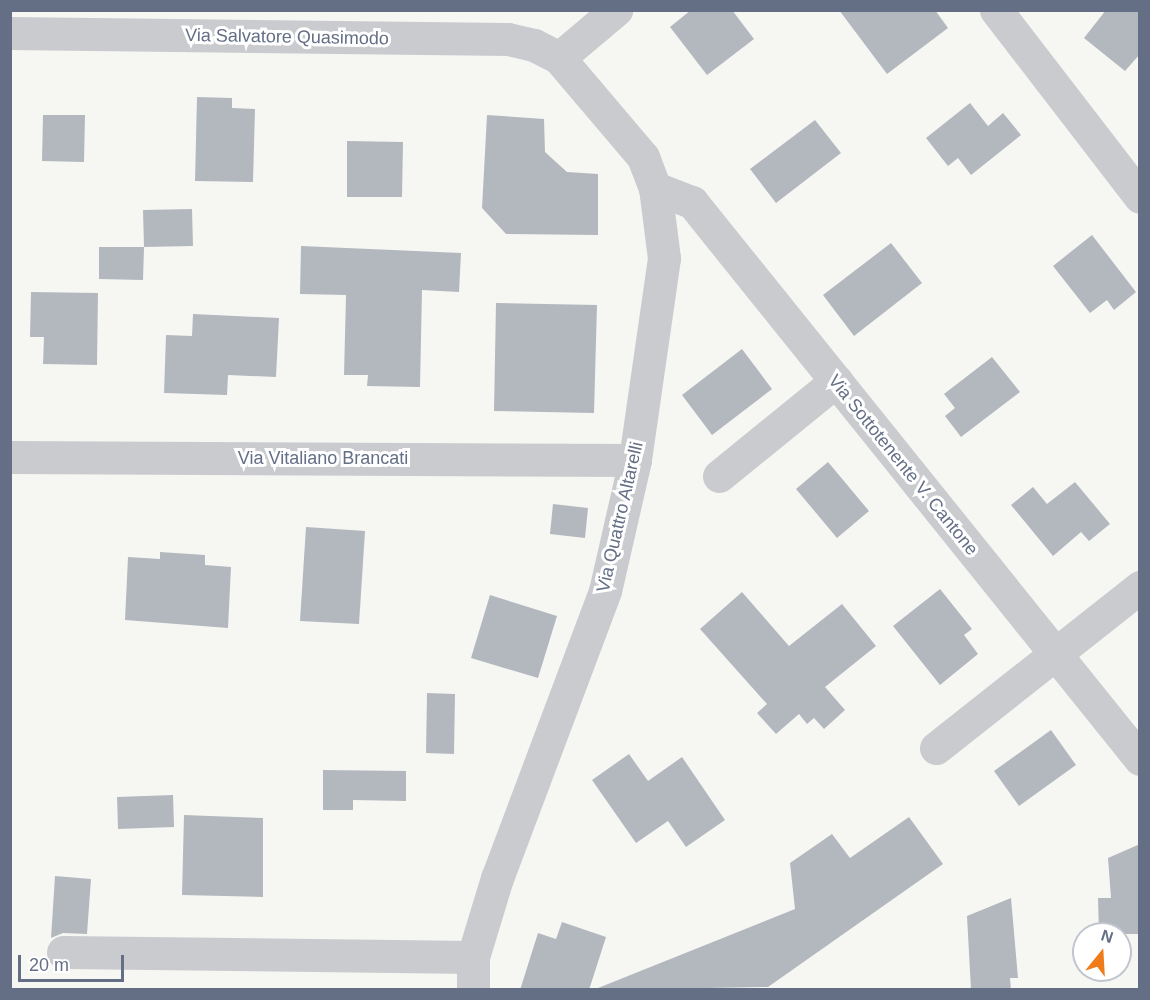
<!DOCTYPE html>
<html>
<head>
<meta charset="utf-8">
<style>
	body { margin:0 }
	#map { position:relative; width:1150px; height:1000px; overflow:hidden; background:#f6f7f3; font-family:Helvetica,sans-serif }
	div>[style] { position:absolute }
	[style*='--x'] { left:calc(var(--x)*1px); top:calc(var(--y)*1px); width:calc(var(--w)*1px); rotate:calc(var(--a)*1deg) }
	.building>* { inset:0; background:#b3b8bf }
	.minor>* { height:33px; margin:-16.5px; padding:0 16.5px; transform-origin:16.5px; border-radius:16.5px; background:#c9cbcf }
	span { translate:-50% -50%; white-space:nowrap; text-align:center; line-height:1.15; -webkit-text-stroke:6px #fff; paint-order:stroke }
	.street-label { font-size:18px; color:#646f86 }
	.frame { position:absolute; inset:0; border:12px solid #646f86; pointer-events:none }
	.north { position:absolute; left:1072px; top:922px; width:60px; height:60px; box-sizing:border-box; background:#fff; border:2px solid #c1c5cf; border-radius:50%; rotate:18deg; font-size:16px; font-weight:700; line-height:24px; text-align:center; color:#646f86 }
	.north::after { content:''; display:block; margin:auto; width:21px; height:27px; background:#ef7b1b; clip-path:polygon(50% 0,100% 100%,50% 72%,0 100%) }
	.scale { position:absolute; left:18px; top:955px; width:106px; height:27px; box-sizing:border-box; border:3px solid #646f86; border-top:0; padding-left:8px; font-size:18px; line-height:21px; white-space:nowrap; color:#646f86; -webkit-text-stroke:4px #fff; paint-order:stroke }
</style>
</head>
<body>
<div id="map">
	<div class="building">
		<i style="clip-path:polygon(691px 10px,732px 10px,754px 39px,707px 75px,670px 27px)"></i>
		<i style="clip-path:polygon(839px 10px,935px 10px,948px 28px,887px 74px)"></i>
		<i style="clip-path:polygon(1106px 10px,1140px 10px,1140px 54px,1125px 71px,1084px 38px)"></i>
		<i style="clip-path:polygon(197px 97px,232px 98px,232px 108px,255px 109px,253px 182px,195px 181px)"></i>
		<i style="clip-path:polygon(970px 103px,988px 126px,1003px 113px,1021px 135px,971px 175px,958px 158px,948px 166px,926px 138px)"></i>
		<i style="clip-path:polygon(43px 115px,85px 115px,84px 162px,42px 161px)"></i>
		<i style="clip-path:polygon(487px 115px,544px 119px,545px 152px,567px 172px,598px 174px,598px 235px,506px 234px,482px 208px)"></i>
		<i style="clip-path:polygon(815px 120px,841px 153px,776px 203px,750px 169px)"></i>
		<i style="clip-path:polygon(347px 141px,403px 142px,402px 197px,347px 197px)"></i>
		<i style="clip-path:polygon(192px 209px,193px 246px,144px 247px,143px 210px)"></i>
		<i style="clip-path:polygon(1092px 235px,1136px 292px,1114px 310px,1107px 300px,1090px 313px,1053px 266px)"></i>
		<i style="clip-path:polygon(891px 243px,922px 283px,854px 336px,823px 295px)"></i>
		<i style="clip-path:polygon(301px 246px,461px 253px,459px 292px,422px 290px,420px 387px,367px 386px,368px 375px,344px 375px,346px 295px,300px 294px)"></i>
		<i style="clip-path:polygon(99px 247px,144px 247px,143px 280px,99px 279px)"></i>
		<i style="clip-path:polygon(31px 292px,98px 293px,97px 365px,43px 364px,44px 337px,30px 337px)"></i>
		<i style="clip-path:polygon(496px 303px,597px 305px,594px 413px,494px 411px)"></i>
		<i style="clip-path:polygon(193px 314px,279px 318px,276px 377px,228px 375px,227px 395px,164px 393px,166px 335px,192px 336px)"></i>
		<i style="clip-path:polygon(742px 349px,772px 389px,712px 435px,682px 395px)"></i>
		<i style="clip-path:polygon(992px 357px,1020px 392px,961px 437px,945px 416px,955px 408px,944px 394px)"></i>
		<i style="clip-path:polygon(828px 462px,869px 511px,837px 538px,796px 489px)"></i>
		<i style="clip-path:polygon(1075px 482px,1110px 524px,1089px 541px,1081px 532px,1053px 556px,1011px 505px,1033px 487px,1047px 504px)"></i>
		<i style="clip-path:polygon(553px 504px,588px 508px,585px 538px,550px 534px)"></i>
		<i style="clip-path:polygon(306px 527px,365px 531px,359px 624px,300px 621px)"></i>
		<i style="clip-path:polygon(160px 552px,205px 555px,205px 565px,231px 567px,228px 628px,125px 620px,128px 557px,160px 559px)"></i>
		<i style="clip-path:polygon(940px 589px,972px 629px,964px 635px,978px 654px,940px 685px,893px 626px)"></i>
		<i style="clip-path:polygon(742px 592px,789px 646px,842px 604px,876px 646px,825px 687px,845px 710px,824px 729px,814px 718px,807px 724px,799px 714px,776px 734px,757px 713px,767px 704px,700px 629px)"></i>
		<i style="clip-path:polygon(490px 595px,557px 616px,538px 678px,471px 658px)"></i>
		<i style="clip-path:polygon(427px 693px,455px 694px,454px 754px,426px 753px)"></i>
		<i style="clip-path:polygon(1051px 730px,1076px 765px,1019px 806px,994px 771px)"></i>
		<i style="clip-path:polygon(629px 754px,648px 781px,682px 757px,725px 820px,686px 847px,668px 821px,636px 843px,592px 780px)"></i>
		<i style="clip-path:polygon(323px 770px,406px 771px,406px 801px,353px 800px,353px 810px,323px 810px)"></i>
		<i style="clip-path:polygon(173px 795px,174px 827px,118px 829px,117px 797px)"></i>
		<i style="clip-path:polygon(184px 815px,263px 818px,263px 897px,182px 895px)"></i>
		<i style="clip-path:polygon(909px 817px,943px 864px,768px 987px,593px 990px,795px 909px,790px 863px,832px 834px,850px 858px)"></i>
		<i style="clip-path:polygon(1140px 844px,1140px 934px,1099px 934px,1098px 898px,1111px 898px,1108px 858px)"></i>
		<i style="clip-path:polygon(55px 876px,91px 879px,87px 934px,63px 933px,51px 938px)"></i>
		<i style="clip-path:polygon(1011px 898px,1018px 978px,1010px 978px,1011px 990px,971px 990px,967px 916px)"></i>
		<i style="clip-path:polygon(562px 922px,606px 937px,589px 990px,520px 990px,538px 933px,556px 939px)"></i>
	</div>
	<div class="minor">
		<i style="--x:996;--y:10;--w:236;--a:52.4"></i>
		<i style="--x:10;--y:33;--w:498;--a:0.7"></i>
		<i style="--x:508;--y:39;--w:27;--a:13"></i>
		<i style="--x:534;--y:45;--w:28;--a:27"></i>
		<i style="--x:559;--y:58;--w:130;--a:49.7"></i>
		<i style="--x:643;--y:157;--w:33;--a:69"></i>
		<i style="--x:655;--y:188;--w:71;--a:82.7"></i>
		<i style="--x:664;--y:258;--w:204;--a:98.2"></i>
		<i style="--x:635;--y:460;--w:134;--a:102.9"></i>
		<i style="--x:605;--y:591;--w:307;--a:110.6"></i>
		<i style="--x:497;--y:878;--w:83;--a:106.9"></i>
		<i style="--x:473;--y:957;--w:33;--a:90"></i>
		<i style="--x:559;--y:58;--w:75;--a:-40.1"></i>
		<i style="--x:655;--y:188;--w:40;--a:21"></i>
		<i style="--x:692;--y:202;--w:715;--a:51.19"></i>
		<i style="--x:10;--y:457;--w:625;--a:0.28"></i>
		<i style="--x:719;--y:476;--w:151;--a:-39.1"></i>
		<i style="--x:936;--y:748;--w:260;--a:-38.3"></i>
		<i style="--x:63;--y:952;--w:410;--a:0.7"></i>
	</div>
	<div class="street-label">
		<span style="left:287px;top:37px;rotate:1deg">Via Salvatore Quasimodo</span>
		<span style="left:323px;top:458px">Via Vitaliano Brancati</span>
		<span style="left:903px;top:465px;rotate:51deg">Via Sottotenente V. Cantone</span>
		<span style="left:620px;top:517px;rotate:-77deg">Via Quattro Altarelli</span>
	</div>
	<div class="frame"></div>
	<div class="north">N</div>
	<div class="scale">20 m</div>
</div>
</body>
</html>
